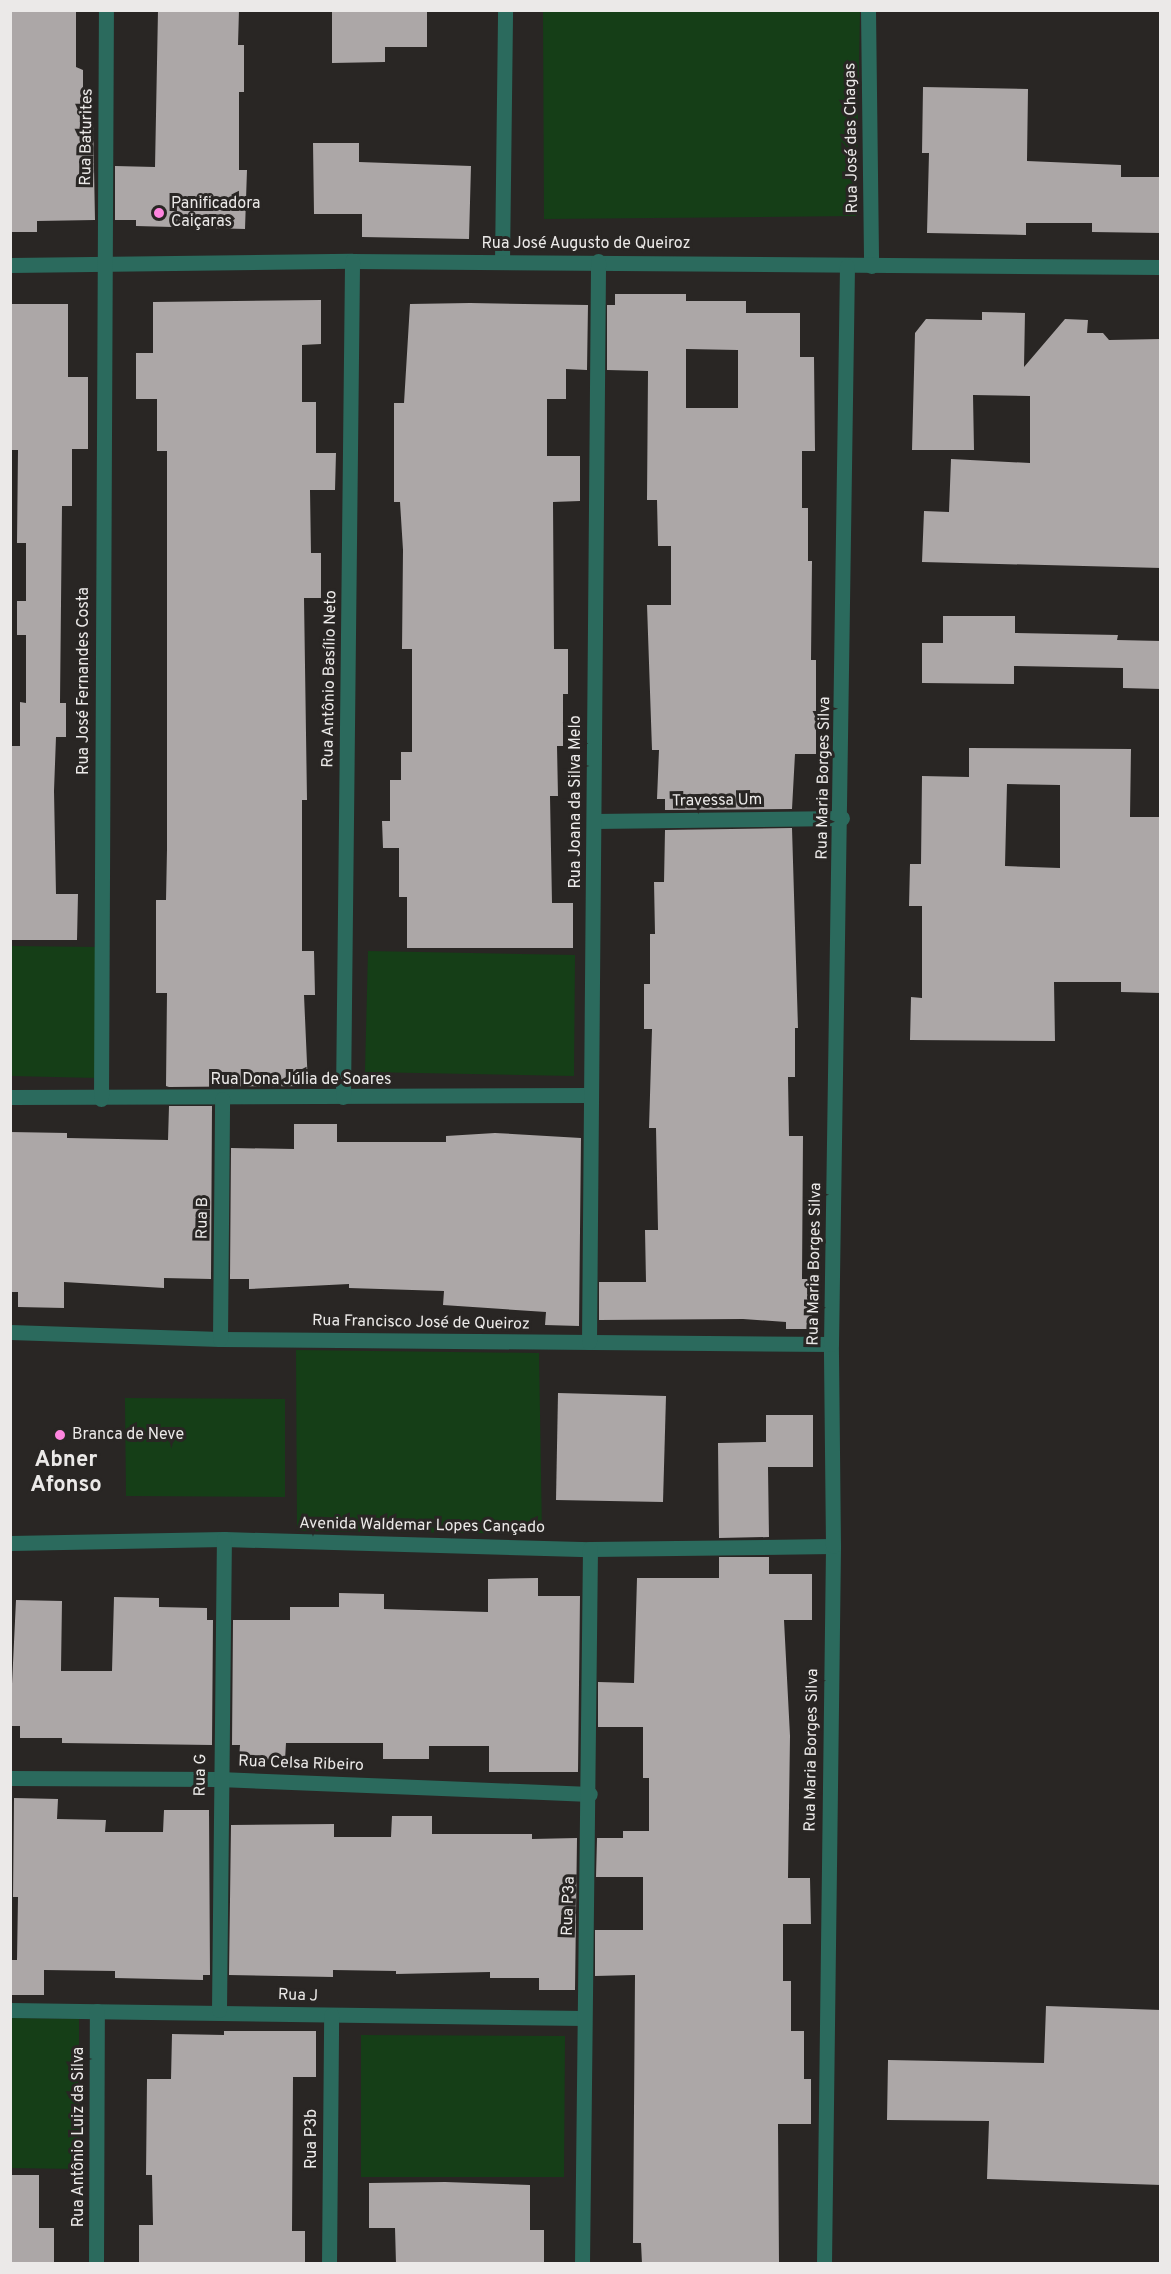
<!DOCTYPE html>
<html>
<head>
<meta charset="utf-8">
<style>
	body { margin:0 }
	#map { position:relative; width:1171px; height:2274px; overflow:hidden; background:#292624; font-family:Overpass,sans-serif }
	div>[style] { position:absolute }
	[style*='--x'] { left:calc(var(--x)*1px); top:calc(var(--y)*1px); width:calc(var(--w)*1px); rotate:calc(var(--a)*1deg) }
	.green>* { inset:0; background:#153e17 }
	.building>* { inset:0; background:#aca7a7 }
	.minor>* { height:15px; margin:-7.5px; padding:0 7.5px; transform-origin:7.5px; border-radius:7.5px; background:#2b6a5d }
	.dots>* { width:16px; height:16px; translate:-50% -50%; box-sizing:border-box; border:3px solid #292624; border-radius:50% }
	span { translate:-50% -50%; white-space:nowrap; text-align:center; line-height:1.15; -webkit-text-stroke:6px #292624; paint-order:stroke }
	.street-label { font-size:16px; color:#ebe9e8 }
	.poi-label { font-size:16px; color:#ebe9e8 }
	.left { translate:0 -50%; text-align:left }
	.district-label { font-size:22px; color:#ebe9e8; font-weight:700 }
	.frame { position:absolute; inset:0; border:12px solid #ebe9e8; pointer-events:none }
</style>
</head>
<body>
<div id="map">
	<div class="green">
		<i style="clip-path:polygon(543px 11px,860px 11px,856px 216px,544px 219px)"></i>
		<i style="clip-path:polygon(11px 946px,98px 947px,97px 1078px,11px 1076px)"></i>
		<i style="clip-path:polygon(368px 951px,575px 955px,574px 1076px,365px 1072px)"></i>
		<i style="clip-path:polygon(296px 1350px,539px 1353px,542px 1534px,297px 1531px)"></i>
		<i style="clip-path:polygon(125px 1398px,285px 1399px,285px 1497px,126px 1496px)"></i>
		<i style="clip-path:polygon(11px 2018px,79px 2019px,79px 2169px,11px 2168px)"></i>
		<i style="clip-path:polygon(361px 2035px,565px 2036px,564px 2177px,361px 2177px)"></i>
	</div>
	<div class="building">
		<i style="clip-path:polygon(10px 10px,76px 10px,76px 67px,83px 70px,83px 117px,93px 117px,95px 220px,37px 221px,37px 232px,10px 232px)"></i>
		<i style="clip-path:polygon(158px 10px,239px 10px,238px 45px,244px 45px,244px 92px,239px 92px,239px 170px,247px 170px,245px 229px,136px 226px,136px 220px,115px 220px,115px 166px,155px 167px)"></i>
		<i style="clip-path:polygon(332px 10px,427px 10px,427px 47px,385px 47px,385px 62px,332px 63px)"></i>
		<i style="clip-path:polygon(923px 87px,1028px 89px,1027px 161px,1121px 165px,1121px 177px,1161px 177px,1161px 233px,1092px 232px,1092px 223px,1026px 223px,1026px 235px,927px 233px,929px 153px,922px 153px)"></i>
		<i style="clip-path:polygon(313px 143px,359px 143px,359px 162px,471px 166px,469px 239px,362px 237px,362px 214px,314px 214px)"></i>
		<i style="clip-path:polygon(evenodd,615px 294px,686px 294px,686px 301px,746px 301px,746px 313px,800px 313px,800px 357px,814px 357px,815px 451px,802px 451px,802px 508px,808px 508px,808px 561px,812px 561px,811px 660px,816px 660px,816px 754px,795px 754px,792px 809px,665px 810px,665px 799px,657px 799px,659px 750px,652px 750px,647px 605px,671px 605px,671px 546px,658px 546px,657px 500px,647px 500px,648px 371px,607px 370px,607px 305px,615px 305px,615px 294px,686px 349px,738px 350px,738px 408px,686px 408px,686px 349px)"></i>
		<i style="clip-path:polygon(321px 300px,321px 344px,302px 345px,302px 402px,316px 402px,316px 453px,336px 453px,335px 490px,310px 490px,311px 553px,321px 553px,321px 598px,304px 598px,307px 800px,302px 800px,302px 951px,314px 951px,315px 995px,304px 995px,308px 1086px,169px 1087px,166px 1086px,167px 993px,156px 993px,156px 900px,166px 900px,167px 849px,167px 451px,157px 451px,157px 399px,136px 399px,136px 353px,153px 353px,153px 302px)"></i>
		<i style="clip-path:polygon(470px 303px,588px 305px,587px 370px,566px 369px,566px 399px,547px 399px,547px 456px,580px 456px,580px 501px,553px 502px,554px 649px,568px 649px,568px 694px,563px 694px,563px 746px,557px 746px,558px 796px,550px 796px,552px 903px,573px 903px,573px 948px,407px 948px,407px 897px,399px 897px,399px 848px,383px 848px,382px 821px,390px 821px,390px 780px,401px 780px,401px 752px,412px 752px,412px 649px,402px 649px,403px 550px,400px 502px,394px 502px,394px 403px,404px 403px,410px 304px)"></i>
		<i style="clip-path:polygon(10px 304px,68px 304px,68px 377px,88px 377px,88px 449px,72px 449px,72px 506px,62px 506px,60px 703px,66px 703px,66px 737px,56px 737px,54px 791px,56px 894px,78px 894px,77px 940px,10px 940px,10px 746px,20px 746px,20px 702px,26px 703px,26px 635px,17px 635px,17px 601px,26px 601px,26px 543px,17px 543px,18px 450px,10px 450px)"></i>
		<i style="clip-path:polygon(982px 312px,1025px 313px,1024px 367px,1065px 319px,1088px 320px,1087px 333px,1103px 333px,1109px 340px,1161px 339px,1161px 568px,922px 562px,924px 511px,949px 512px,951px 459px,1030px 463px,1030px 396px,973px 395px,974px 450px,912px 450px,915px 333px,926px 319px,982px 320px)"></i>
		<i style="clip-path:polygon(943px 616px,1015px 616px,1015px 633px,1118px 635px,1117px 640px,1161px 641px,1161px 689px,1123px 688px,1123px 668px,1014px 666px,1014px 684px,922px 683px,922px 643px,943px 643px)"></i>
		<i style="clip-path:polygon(evenodd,969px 748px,1131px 749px,1130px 817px,1161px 817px,1161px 993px,1121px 992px,1121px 982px,1054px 982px,1055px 1041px,910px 1040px,911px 997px,922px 998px,922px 906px,909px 906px,910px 864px,921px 864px,922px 776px,969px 777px,969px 748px,1007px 784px,1060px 785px,1060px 868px,1005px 866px,1007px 784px)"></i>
		<i style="clip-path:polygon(792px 828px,798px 1028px,795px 1028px,795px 1077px,788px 1077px,789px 1136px,803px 1136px,802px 1279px,812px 1279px,812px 1329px,786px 1329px,786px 1322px,743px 1319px,599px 1320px,599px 1282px,646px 1282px,645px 1230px,658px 1230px,656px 1128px,649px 1128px,652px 1029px,644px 1029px,644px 984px,650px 984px,650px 934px,655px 934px,654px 882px,664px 882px,665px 830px)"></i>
		<i style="clip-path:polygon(169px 1106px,212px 1106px,211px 1279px,164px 1278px,164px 1288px,64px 1282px,64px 1308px,18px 1307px,18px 1292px,10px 1292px,10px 1132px,67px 1133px,67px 1138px,168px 1140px)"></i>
		<i style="clip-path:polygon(294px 1124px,337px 1124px,337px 1142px,446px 1142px,446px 1136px,495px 1133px,581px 1138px,579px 1326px,545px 1325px,546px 1312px,443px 1305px,444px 1291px,349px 1288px,349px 1284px,249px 1289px,249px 1279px,230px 1279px,231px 1148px,294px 1149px)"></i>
		<i style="clip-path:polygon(558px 1393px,666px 1396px,663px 1502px,556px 1500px)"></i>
		<i style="clip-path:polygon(766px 1415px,813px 1415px,813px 1467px,768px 1467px,769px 1537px,719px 1538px,718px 1443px,766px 1442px)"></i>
		<i style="clip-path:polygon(719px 1557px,769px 1557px,769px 1574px,812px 1574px,812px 1620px,784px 1620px,790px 1736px,788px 1878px,810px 1878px,811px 1924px,783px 1924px,783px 1981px,791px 1981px,791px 2031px,804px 2031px,804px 2079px,811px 2079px,811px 2124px,778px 2124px,779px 2264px,642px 2264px,641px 2243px,633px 2243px,635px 1975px,595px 1976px,595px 1930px,643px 1930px,643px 1877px,596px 1877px,597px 1838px,623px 1838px,623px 1831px,649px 1831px,649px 1778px,643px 1778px,643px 1727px,598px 1727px,598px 1682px,634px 1683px,637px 1578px,719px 1578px)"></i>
		<i style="clip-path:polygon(538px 1578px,538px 1596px,580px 1596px,578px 1772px,489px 1772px,489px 1746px,429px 1746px,429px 1759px,383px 1759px,383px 1743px,286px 1743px,285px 1760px,239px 1759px,240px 1745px,232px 1745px,233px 1620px,290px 1620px,290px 1607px,339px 1607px,339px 1593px,384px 1594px,384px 1609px,488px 1612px,488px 1579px)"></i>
		<i style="clip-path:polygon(114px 1597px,159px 1598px,159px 1607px,207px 1608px,207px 1620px,213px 1620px,212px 1745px,62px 1743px,62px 1738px,20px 1738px,20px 1726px,10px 1726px,16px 1600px,62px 1601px,61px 1671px,112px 1671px)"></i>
		<i style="clip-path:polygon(14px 1798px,58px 1799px,57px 1819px,106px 1820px,105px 1832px,163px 1832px,164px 1810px,209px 1810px,210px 1975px,203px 1975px,203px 1980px,115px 1978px,115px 1971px,44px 1970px,44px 1995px,10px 1995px,10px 1960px,17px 1960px,18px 1897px,13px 1897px)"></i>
		<i style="clip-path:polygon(392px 1816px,432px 1816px,432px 1834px,532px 1834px,532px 1839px,577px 1838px,575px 1990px,539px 1990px,539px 1978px,490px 1978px,490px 1972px,396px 1974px,396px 1971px,333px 1970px,333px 1977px,229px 1975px,231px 1825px,334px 1824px,334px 1837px,391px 1837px)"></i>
		<i style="clip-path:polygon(1046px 2006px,1161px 2010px,1161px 2185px,987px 2179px,989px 2121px,887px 2120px,888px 2060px,1044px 2063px)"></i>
		<i style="clip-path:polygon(224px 2031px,316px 2031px,316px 2077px,293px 2077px,292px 2231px,305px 2231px,305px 2264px,139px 2264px,139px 2225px,153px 2225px,152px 2175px,146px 2175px,147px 2079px,171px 2079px,172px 2034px,224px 2035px)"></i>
		<i style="clip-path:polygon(10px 2175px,39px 2175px,39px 2228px,54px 2228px,54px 2264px,10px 2264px)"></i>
		<i style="clip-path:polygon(445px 2182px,530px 2185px,530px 2230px,544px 2230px,544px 2264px,396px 2264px,395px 2228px,369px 2228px,369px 2183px)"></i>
	</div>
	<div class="minor">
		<i style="--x:868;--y:10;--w:256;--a:89.3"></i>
		<i style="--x:502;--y:262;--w:252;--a:-89.3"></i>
		<i style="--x:10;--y:265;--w:342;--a:-0.7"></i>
		<i style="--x:352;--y:261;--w:808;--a:0.43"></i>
		<i style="--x:594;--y:821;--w:248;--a:-0.7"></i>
		<i style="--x:10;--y:1097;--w:581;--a:-0.2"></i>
		<i style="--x:343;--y:1097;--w:836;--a:-89.38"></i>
		<i style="--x:101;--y:1099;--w:1089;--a:-89.74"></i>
		<i style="--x:10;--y:1332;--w:210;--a:1.9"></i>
		<i style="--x:220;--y:1339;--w:611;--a:0.47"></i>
		<i style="--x:220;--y:1339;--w:240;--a:-89.5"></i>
		<i style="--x:589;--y:1342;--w:1081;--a:-89.52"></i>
		<i style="--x:10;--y:1543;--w:214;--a:-1.1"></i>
		<i style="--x:224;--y:1539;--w:366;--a:1.6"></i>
		<i style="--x:590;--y:1549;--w:243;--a:-0.7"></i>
		<i style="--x:10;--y:1778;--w:209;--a:0.3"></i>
		<i style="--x:219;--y:1779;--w:371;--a:2.3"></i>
		<i style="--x:10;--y:2010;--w:574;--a:0.8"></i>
		<i style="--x:219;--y:2010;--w:471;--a:-89.4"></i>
		<i style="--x:96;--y:2264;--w:253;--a:-89.8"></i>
		<i style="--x:329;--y:2264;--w:249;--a:-89.5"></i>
		<i style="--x:582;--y:2264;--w:715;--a:-89.36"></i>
		<i style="--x:824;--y:2264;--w:718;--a:-89.28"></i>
		<i style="--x:833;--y:1546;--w:202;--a:-90.6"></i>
		<i style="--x:831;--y:1344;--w:1078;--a:-89.15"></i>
	</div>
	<div class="dots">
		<i style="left:159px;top:213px;background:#ff85df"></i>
		<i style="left:60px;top:1435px;background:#ff85df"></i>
	</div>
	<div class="street-label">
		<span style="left:87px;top:137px;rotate:-89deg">Rua Baturites</span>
		<span style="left:852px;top:138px;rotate:-91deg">Rua José das Chagas</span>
		<span style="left:586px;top:244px">Rua José Augusto de Queiroz</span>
		<span style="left:330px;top:679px;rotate:-89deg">Rua Antônio Basílio Neto</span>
		<span style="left:84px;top:681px;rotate:-90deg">Rua José Fernandes Costa</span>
		<span style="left:824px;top:778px;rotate:-89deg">Rua Maria Borges Silva</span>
		<span style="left:717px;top:801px;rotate:-1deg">Travessa Um</span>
		<span style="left:576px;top:802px;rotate:-90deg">Rua Joana da Silva Melo</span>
		<span style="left:301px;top:1080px">Rua Dona Júlia de Soares</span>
		<span style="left:203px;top:1218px;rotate:-89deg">Rua B</span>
		<span style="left:815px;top:1264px;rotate:-89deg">Rua Maria Borges Silva</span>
		<span style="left:421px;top:1323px;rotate:1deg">Rua Francisco José de Queiroz</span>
		<span style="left:422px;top:1526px;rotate:1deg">Avenida Waldemar Lopes Cançado</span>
		<span style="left:812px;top:1750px;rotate:-89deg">Rua Maria Borges Silva</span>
		<span style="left:301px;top:1764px;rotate:2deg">Rua Celsa Ribeiro</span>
		<span style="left:201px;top:1775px;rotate:-89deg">Rua G</span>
		<span style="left:569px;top:1906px;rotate:-88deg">Rua P3a</span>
		<span style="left:298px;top:1996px;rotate:2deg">Rua J</span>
		<span style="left:79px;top:2137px;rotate:-90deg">Rua Antônio Luiz da Silva</span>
		<span style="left:312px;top:2139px;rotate:-90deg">Rua P3b</span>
	</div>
	<div class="poi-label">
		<span class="left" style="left:171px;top:213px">Panificadora<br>Caiçaras</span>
		<span class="left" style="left:72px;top:1435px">Branca de Neve</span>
	</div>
	<div class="district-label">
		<span style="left:66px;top:1473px">Abner<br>Afonso</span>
	</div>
	<div class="frame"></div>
</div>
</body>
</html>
